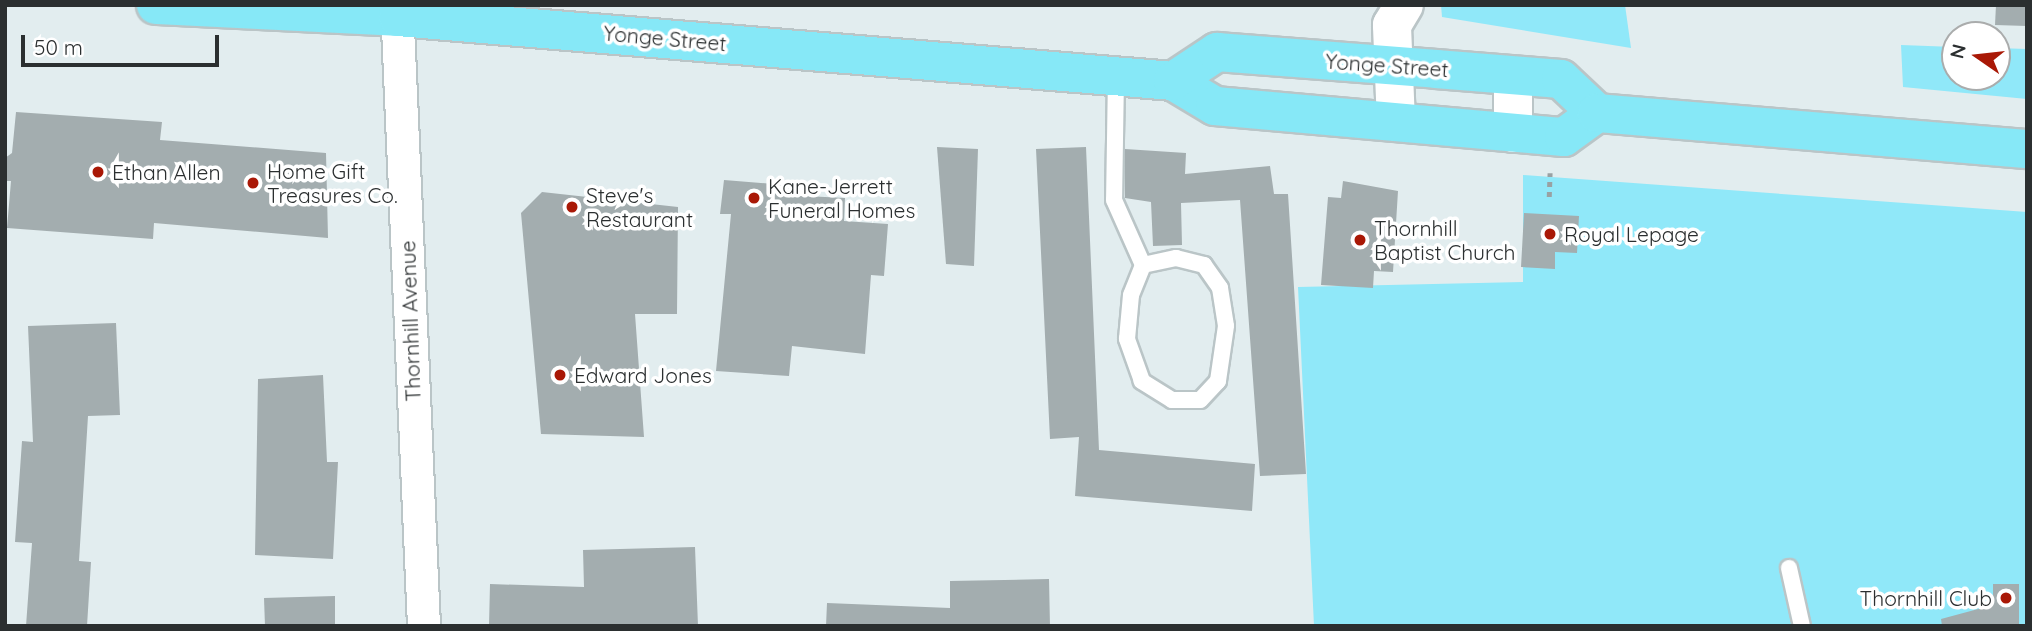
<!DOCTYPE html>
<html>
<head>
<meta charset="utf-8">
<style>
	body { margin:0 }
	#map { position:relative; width:2032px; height:631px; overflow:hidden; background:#e2edef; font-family:Quicksand,sans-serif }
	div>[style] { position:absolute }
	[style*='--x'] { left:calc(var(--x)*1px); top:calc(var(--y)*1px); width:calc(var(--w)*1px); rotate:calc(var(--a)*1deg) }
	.green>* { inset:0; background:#90e8f9 }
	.building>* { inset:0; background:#a3adaf }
	.path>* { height:4.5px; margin-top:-2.25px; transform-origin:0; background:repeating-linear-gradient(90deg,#99a1a3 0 5px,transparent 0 10px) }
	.roads { filter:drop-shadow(2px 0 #bac5c7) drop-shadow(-2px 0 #bac5c7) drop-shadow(0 2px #bac5c7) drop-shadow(0 -2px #bac5c7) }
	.lane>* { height:16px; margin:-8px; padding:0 8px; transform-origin:8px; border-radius:8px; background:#fff }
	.street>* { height:32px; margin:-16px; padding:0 16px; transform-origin:16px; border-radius:16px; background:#fff }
	.secondary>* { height:38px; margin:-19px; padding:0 19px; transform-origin:19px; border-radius:19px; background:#fff }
	.primary>* { height:38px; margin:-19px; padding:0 19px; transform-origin:19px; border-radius:19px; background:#86e8f7 }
	.dots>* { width:19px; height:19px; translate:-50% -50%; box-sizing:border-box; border:4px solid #fff; border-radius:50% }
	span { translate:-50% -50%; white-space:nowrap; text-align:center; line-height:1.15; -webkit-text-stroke:7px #fff; paint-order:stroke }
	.street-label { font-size:21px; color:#2b2f30 }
	.poi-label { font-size:21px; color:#2b2f30 }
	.left { translate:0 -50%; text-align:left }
	.right { translate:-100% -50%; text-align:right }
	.frame { position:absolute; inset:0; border:7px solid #2b2f30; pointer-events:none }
	.north { position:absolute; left:1941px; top:21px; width:70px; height:70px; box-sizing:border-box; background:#fff; border:2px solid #aaacac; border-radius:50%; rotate:284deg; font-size:19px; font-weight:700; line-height:28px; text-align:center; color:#2b2f30 }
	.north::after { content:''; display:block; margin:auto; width:24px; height:32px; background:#a91806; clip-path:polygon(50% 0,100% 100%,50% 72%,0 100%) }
	.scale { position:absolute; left:21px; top:35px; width:198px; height:32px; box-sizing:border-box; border:4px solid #2b2f30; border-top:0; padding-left:9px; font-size:21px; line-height:24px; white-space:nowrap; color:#2b2f30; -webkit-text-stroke:5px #fff; paint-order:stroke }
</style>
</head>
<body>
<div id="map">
	<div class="green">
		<i style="clip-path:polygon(1441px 5px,1625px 5px,1631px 48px,1442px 17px)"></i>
		<i style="clip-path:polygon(1901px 45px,1955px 47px,1955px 77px,1997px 77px,1997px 48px,2027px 49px,2027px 99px,1903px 87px)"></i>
		<i style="clip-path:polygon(1523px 175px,2027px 212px,2027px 626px,1314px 626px,1298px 287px,1523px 282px)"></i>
	</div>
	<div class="building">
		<i style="clip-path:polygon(1996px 5px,2027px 5px,2027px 26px,1995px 25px)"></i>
		<i style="clip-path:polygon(16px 112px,162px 122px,160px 140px,326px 153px,328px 238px,154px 223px,153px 239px,7px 228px,11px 181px,5px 181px,5px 158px,12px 153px)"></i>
		<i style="clip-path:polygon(937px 147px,978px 149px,974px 266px,946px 264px)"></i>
		<i style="clip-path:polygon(1086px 147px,1099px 450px,1255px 464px,1252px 511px,1075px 496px,1079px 437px,1050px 439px,1036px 149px)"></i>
		<i style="clip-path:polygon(1125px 149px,1186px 153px,1185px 174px,1270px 166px,1274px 194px,1288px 194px,1306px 474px,1260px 476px,1240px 200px,1181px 203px,1182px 245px,1153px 246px,1151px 202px,1125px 198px)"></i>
		<i style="clip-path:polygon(724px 180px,786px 185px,785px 195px,845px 198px,844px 221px,888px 224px,884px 276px,871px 275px,865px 354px,792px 346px,789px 376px,716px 371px,731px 214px,720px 214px)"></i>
		<i style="clip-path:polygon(1343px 181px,1398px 191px,1393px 272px,1374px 271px,1373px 288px,1321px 285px,1328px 197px,1341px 198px)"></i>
		<i style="clip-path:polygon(542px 192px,678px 207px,677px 314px,635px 314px,644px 437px,541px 434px,521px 213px)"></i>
		<i style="clip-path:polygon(1524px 213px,1579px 216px,1577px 253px,1555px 252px,1555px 269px,1521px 267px)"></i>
		<i style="clip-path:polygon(116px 323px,120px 415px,88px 416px,79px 561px,91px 562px,87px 626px,26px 626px,32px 543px,15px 542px,22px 441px,33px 442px,28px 326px)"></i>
		<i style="clip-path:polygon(323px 375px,327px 462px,338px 462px,333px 559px,255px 555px,258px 379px)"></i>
		<i style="clip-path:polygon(695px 547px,698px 626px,489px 626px,490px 584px,584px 587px,583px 550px)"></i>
		<i style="clip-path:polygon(1049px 579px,1050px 626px,826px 626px,827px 603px,950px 608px,950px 581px)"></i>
		<i style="clip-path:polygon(1993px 584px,2019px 584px,2019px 626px,1942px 626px,1941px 619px,1993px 605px)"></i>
		<i style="clip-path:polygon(335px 596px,335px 626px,265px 626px,264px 598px)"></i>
	</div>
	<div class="path">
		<i style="--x:1549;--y:197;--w:24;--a:-88"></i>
	</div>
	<div class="roads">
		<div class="lane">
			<i style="--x:1116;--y:76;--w:124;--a:90.9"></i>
			<i style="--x:1114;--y:200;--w:71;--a:66"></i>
			<i style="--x:1176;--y:258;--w:29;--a:14"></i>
			<i style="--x:1204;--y:265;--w:28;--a:55"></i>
			<i style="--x:1220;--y:288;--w:38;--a:81"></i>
			<i style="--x:1226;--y:326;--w:56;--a:98.3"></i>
			<i style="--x:1218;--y:381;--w:26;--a:133"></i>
			<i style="--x:1200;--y:400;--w:28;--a:180"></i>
			<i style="--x:1172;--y:400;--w:36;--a:-148"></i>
			<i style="--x:1142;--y:381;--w:45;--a:-109.7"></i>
			<i style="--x:1127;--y:339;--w:44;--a:-84.8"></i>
			<i style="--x:1131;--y:295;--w:32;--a:-68"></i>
			<i style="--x:1143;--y:265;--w:34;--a:-12"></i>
			<i style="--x:1789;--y:568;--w:59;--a:77.4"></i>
		</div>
		<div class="street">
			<i style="--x:397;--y:5;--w:622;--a:87.51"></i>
		</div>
		<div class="secondary">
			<i style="--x:1396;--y:122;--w:97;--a:-92.4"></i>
			<i style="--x:1392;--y:25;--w:23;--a:-59"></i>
			<i style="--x:1513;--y:133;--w:57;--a:-90"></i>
		</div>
		<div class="primary">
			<i style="--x:156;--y:5;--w:242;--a:2.8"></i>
			<i style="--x:398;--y:17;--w:778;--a:4.72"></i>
			<i style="--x:1173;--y:81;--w:49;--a:30.8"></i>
			<i style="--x:1215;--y:106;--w:350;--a:5.1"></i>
			<i style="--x:1564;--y:137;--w:41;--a:-36"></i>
			<i style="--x:1173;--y:81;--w:53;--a:-33.4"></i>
			<i style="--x:1217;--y:52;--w:220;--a:4.4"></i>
			<i style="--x:1436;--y:69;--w:125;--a:4.6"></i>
			<i style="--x:1561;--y:79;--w:50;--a:43.4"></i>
			<i style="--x:1597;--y:113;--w:432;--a:4.8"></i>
		</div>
	</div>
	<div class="dots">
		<i style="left:98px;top:172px;background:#a91806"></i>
		<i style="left:253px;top:183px;background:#a91806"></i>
		<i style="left:754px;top:198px;background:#a91806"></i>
		<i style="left:572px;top:207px;background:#a91806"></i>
		<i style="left:1550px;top:234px;background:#a91806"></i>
		<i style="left:1360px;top:240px;background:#a91806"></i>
		<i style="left:560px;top:375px;background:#a91806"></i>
		<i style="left:2006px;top:598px;background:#a91806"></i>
	</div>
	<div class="street-label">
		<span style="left:665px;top:38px;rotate:5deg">Yonge Street</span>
		<span style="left:1387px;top:65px;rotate:4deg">Yonge Street</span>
		<span style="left:410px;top:321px;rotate:-92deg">Thornhill Avenue</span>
	</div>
	<div class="poi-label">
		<span class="left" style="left:267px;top:183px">Home Gift<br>Treasures Co.</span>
		<span class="left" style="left:112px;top:172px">Ethan Allen</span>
		<span class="left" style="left:768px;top:198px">Kane-Jerrett<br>Funeral Homes</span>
		<span class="left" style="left:586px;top:207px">Steve's<br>Restaurant</span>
		<span class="left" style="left:1374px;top:240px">Thornhill<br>Baptist Church</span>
		<span class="left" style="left:1564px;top:234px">Royal Lepage</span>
		<span class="left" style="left:574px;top:375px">Edward Jones</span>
		<span class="right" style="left:1992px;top:598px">Thornhill Club</span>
	</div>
	<div class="frame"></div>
	<div class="north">N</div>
	<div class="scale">50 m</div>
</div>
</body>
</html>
